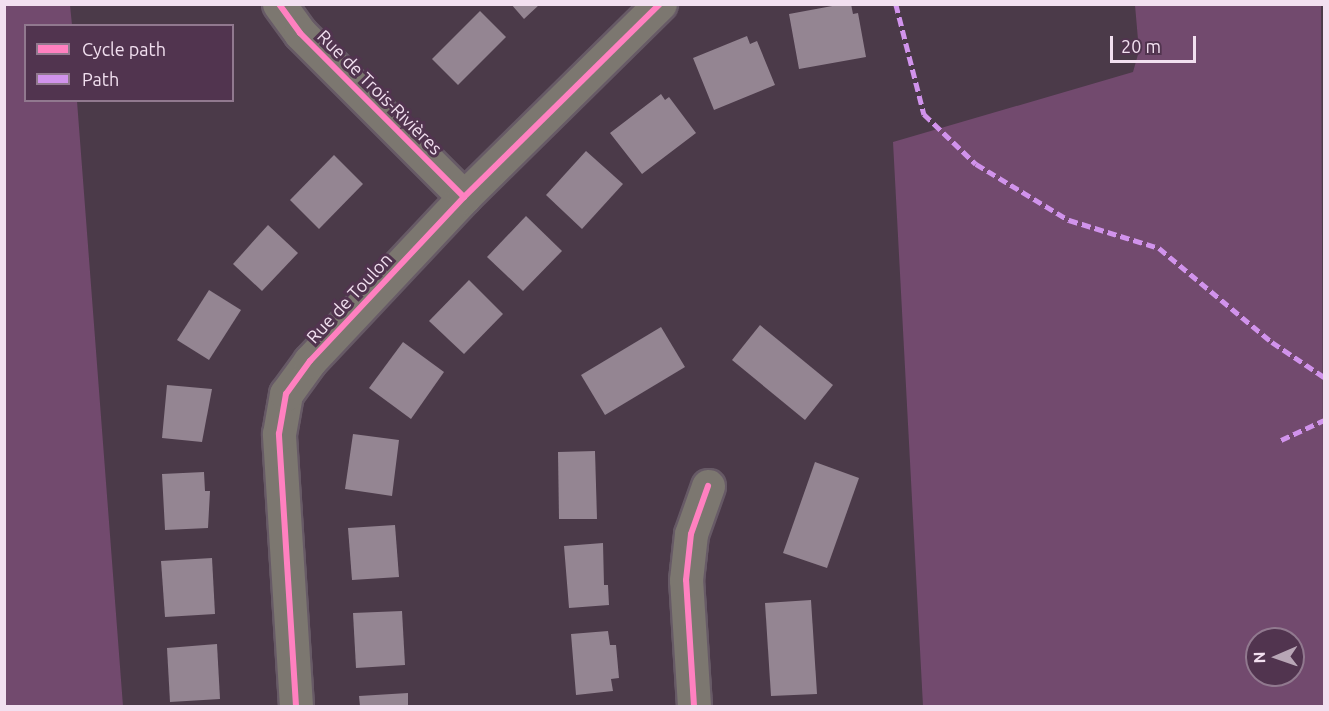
<!DOCTYPE html>
<html>
<head>
<meta charset="utf-8">
<style>
	body { margin:0 }
	#map { position:relative; width:1329px; height:711px; overflow:hidden; background:#4b3a49; font-family:Ubuntu,sans-serif }
	div>[style] { position:absolute }
	[style*='--x'] { left:calc(var(--x)*1px); top:calc(var(--y)*1px); width:calc(var(--w)*1px); rotate:calc(var(--a)*1deg) }
	.green>* { inset:0; background:#724a6e }
	.building>* { inset:0; background:#948592 }
	.roads { filter:drop-shadow(2px 0 #675a66) drop-shadow(-2px 0 #675a66) drop-shadow(0 2px #675a66) drop-shadow(0 -2px #675a66) }
	.minor>* { height:33px; margin:-16.5px; padding:0 16.5px; transform-origin:16.5px; border-radius:16.5px; background:#7c7770 }
	.quiet>* { height:4.5px; margin-top:-2.25px; transform-origin:0; background:repeating-linear-gradient(90deg,#d193ec 0 9px,transparent 0 13.5px) }
	.cycleway>* { height:6px; margin:-3px; padding:0 3px; transform-origin:3px; border-radius:3px; background:#ff80c0 }
	span { translate:-50% -50%; white-space:nowrap; text-align:center; line-height:1.15; -webkit-text-stroke:6px #51344f; paint-order:stroke }
	.street-label { font-size:18px; color:#f2e0f0 }
	.frame { position:absolute; inset:0; border:6px solid #f2e0f0; pointer-events:none }
	.legend { position:absolute; left:24px; top:24px; width:210px; height:78px; box-sizing:border-box; background:#51344f; border:2px solid #91798f; margin:0; padding:8px 10px; list-style:none; font-size:18px; color:#f2e0f0 }
	.legend li { display:flex; align-items:center; gap:12px; height:30px }
	.legend b { width:30px; border:2px solid #91798f }
	.north { position:absolute; left:1245px; top:627px; width:60px; height:60px; box-sizing:border-box; background:#51344f; border:2px solid #91798f; border-radius:50%; rotate:268deg; font-size:16px; font-weight:700; line-height:24px; text-align:center; color:#f2e0f0 }
	.north::after { content:''; display:block; margin:auto; width:21px; height:27px; background:#b8a6b6; clip-path:polygon(50% 0,100% 100%,50% 72%,0 100%) }
	.scale { position:absolute; left:1110px; top:36px; width:86px; height:27px; box-sizing:border-box; border:3px solid #f2e0f0; border-top:0; padding-left:8px; font-size:18px; line-height:21px; white-space:nowrap; color:#f2e0f0; -webkit-text-stroke:4px #51344f; paint-order:stroke }
</style>
</head>
<body>
<div id="map">
	<div class="green">
		<i style="clip-path:polygon(4px 5px,70px 5px,72px 25px,26px 26px,26px 100px,77px 101px,123px 706px,5px 706px)"></i>
		<i style="clip-path:polygon(evenodd,1135px 5px,1321px 5px,1324px 706px,923px 706px,893px 142px,1133px 72px,1139px 51px,1135px 5px,1257px 639px,1293px 639px,1293px 675px,1257px 675px,1257px 639px)"></i>
	</div>
	<div class="building">
		<i style="clip-path:polygon(511px 4px,540px 4px,524px 19px)"></i>
		<i style="clip-path:polygon(843px 4px,851px 4px,853px 14px,858px 13px,866px 57px,799px 69px,789px 14px)"></i>
		<i style="clip-path:polygon(480px 11px,506px 37px,458px 85px,432px 59px)"></i>
		<i style="clip-path:polygon(747px 36px,750px 44px,757px 41px,775px 85px,714px 110px,693px 58px)"></i>
		<i style="clip-path:polygon(661px 94px,665px 100px,669px 97px,696px 133px,642px 174px,610px 133px)"></i>
		<i style="clip-path:polygon(586px 151px,623px 184px,582px 229px,546px 195px)"></i>
		<i style="clip-path:polygon(334px 155px,363px 184px,319px 229px,290px 200px)"></i>
		<i style="clip-path:polygon(526px 216px,562px 251px,523px 291px,487px 257px)"></i>
		<i style="clip-path:polygon(268px 225px,298px 253px,262px 291px,233px 264px)"></i>
		<i style="clip-path:polygon(469px 280px,503px 314px,464px 354px,429px 321px)"></i>
		<i style="clip-path:polygon(209px 290px,241px 310px,209px 360px,177px 340px)"></i>
		<i style="clip-path:polygon(760px 325px,833px 385px,805px 420px,732px 360px)"></i>
		<i style="clip-path:polygon(661px 327px,685px 367px,605px 415px,581px 375px)"></i>
		<i style="clip-path:polygon(403px 342px,444px 372px,411px 419px,369px 388px)"></i>
		<i style="clip-path:polygon(167px 385px,212px 389px,202px 442px,162px 438px)"></i>
		<i style="clip-path:polygon(353px 434px,399px 440px,392px 496px,345px 489px)"></i>
		<i style="clip-path:polygon(595px 451px,597px 519px,559px 519px,558px 452px)"></i>
		<i style="clip-path:polygon(815px 462px,859px 478px,827px 568px,783px 553px)"></i>
		<i style="clip-path:polygon(204px 472px,205px 491px,210px 491px,208px 528px,165px 530px,162px 474px)"></i>
		<i style="clip-path:polygon(395px 525px,399px 577px,352px 580px,348px 528px)"></i>
		<i style="clip-path:polygon(603px 543px,604px 585px,608px 585px,609px 605px,569px 608px,564px 546px)"></i>
		<i style="clip-path:polygon(212px 558px,215px 614px,165px 617px,161px 561px)"></i>
		<i style="clip-path:polygon(811px 600px,817px 694px,771px 696px,765px 603px)"></i>
		<i style="clip-path:polygon(402px 611px,405px 665px,356px 668px,353px 613px)"></i>
		<i style="clip-path:polygon(608px 631px,610px 645px,616px 645px,619px 678px,611px 679px,613px 691px,576px 695px,571px 634px)"></i>
		<i style="clip-path:polygon(217px 644px,220px 699px,170px 702px,167px 648px)"></i>
		<i style="clip-path:polygon(408px 693px,408px 706px,360px 706px,359px 696px)"></i>
	</div>
	<div class="roads">
		<div class="minor">
			<i style="--x:279;--y:4;--w:36;--a:54"></i>
			<i style="--x:300;--y:33;--w:232;--a:45"></i>
			<i style="--x:296;--y:706;--w:273;--a:-93.6"></i>
			<i style="--x:279;--y:434;--w:41;--a:-80.1"></i>
			<i style="--x:286;--y:394;--w:41;--a:-54"></i>
			<i style="--x:310;--y:361;--w:225;--a:-46.8"></i>
			<i style="--x:464;--y:197;--w:275;--a:-44.6"></i>
			<i style="--x:694;--y:706;--w:126;--a:-93.6"></i>
			<i style="--x:686;--y:580;--w:46;--a:-83.8"></i>
			<i style="--x:691;--y:534;--w:51;--a:-70.5"></i>
		</div>
	</div>
	<div class="quiet">
		<i style="--x:896;--y:4;--w:114;--a:75.7"></i>
		<i style="--x:924;--y:114;--w:72;--a:43.9"></i>
		<i style="--x:976;--y:164;--w:109;--a:31.1"></i>
		<i style="--x:1069;--y:220;--w:94;--a:17.3"></i>
		<i style="--x:1159;--y:248;--w:147;--a:39.8"></i>
		<i style="--x:1272;--y:342;--w:63;--a:33.9"></i>
		<i style="--x:1281;--y:440;--w:47;--a:-24.9"></i>
	</div>
	<div class="cycleway">
		<i style="--x:279;--y:4;--w:36;--a:54"></i>
		<i style="--x:300;--y:33;--w:232;--a:45"></i>
		<i style="--x:296;--y:706;--w:273;--a:-93.6"></i>
		<i style="--x:279;--y:434;--w:41;--a:-80.1"></i>
		<i style="--x:286;--y:394;--w:41;--a:-54"></i>
		<i style="--x:310;--y:361;--w:225;--a:-46.8"></i>
		<i style="--x:464;--y:197;--w:275;--a:-44.6"></i>
		<i style="--x:694;--y:706;--w:126;--a:-93.6"></i>
		<i style="--x:686;--y:580;--w:46;--a:-83.8"></i>
		<i style="--x:691;--y:534;--w:51;--a:-70.5"></i>
	</div>
	<div class="street-label">
		<span style="left:380px;top:92px;rotate:45deg">Rue de Trois-Rivières</span>
		<span style="left:349px;top:298px;rotate:-47deg">Rue de Toulon</span>
	</div>
	<div class="frame"></div>
	<ul class="legend">
	<li><b style="height:8px;background:#ff80c0"></b>Cycle path</li>
	<li><b style="height:8px;background:#d193ec"></b>Path</li>
	</ul>
	<div class="north">N</div>
	<div class="scale">20 m</div>
</div>
</body>
</html>
